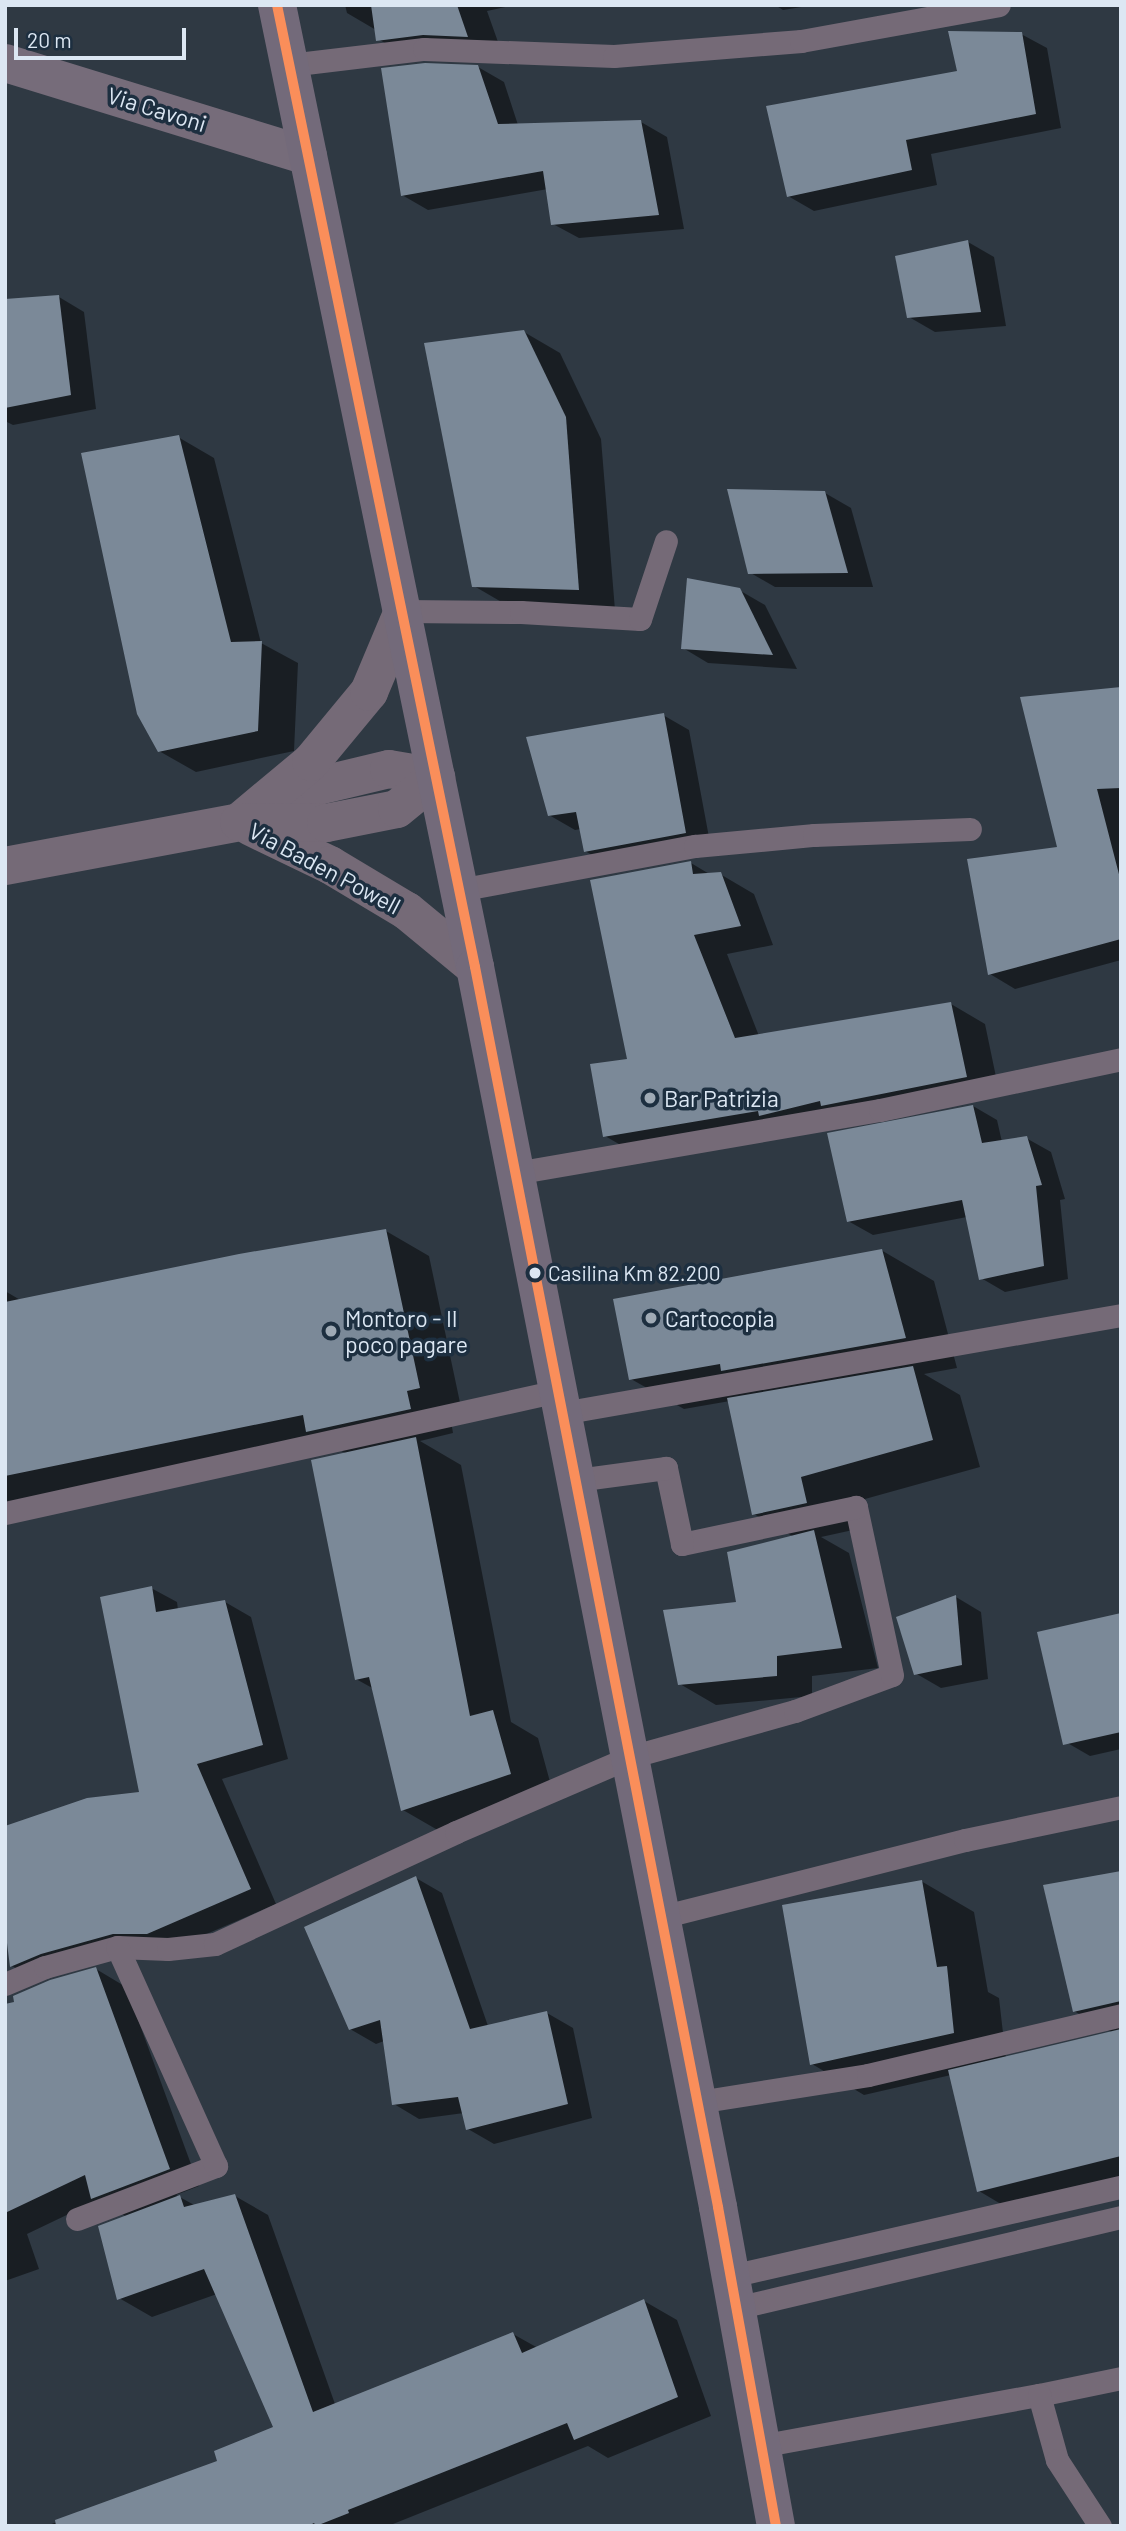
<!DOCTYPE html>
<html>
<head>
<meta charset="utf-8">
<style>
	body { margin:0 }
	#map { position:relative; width:1126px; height:2531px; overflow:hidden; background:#2f3943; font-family:Barlow,sans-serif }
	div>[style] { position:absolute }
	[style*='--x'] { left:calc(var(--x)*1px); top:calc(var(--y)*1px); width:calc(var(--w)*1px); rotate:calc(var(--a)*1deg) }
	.shadow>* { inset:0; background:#0007 }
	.building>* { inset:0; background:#7b8998 }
	.lane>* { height:23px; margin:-11.5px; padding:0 11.5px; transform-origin:11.5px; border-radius:11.5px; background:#756a77 }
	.street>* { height:38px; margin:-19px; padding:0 19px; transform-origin:19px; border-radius:19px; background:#756a77 }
	.secondary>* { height:38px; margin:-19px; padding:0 19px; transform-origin:19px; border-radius:19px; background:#766c7a }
	.primary>* { height:38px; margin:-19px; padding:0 19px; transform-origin:19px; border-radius:19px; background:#736a7a }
	.bus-1>* { height:10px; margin:-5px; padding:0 5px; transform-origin:5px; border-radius:5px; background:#fa8e5a }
	.dots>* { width:19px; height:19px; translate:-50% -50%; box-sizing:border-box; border:4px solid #1d2f40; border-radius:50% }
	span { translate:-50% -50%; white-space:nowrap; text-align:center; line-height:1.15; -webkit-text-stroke:7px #1d2f40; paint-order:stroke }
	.bus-label { font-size:21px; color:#dce7f3 }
	.left { translate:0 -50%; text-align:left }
	.street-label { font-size:23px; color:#dce7f3 }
	.poi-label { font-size:23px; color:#dce7f3 }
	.frame { position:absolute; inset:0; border:7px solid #dce7f3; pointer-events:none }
	.scale { position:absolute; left:14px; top:28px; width:172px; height:32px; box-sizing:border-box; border:4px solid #dce7f3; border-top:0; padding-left:9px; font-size:21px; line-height:24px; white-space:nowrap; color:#dce7f3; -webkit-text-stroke:5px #1d2f40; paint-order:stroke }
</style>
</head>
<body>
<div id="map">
	<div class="shadow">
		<i style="clip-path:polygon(345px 5px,515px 5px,487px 11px,503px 56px,414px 60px,378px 39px,376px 30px,347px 13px)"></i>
		<i style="clip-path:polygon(775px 5px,814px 5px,783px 10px)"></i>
		<i style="clip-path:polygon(1021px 34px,1047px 48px,1061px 128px,931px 154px,937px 185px,814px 211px,788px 196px,959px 73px)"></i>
		<i style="clip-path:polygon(478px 67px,504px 82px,518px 125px,641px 122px,667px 137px,684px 229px,579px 238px,553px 224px,548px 189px,428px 210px,402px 195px)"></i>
		<i style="clip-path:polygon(968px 242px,994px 257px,1006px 326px,935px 332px,909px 317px)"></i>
		<i style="clip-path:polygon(59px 297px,84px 312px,96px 409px,13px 425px,5px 421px,5px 301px)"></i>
		<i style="clip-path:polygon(524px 332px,560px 353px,601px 439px,615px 610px,510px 607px,474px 586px)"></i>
		<i style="clip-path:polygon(178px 437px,214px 458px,261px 643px,298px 663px,294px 751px,196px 772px,159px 751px)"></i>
		<i style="clip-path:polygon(825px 493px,851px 508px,873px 587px,775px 587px,749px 572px)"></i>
		<i style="clip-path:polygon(739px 590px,765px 605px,797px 669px,708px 663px,683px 648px)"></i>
		<i style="clip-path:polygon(1121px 688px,1121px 960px,1015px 989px,990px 974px,1059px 849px)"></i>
		<i style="clip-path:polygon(663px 715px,689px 730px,711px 848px,611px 866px,585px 851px,581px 829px,575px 830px,549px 815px)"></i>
		<i style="clip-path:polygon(691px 863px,711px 875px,720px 874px,754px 894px,773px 945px,727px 954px,759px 1036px,951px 1004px,985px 1024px,1000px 1096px,638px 1155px,605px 1136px)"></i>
		<i style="clip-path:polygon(973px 1106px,997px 1120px,1002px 1142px,1026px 1138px,1051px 1152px,1065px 1199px,1060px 1200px,1068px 1279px,1005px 1292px,981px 1278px,967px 1217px,873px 1235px,848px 1221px)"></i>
		<i style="clip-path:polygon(386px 1231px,429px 1256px,462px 1412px,450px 1415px,453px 1433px,420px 1441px,461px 1465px,511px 1722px,538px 1738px,555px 1800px,448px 1836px,403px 1810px,374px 1689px,356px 1679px,347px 1454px,327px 1443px,5px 1511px,5px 1291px,22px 1301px)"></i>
		<i style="clip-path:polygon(881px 1250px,934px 1281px,957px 1368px,924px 1374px,960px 1395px,980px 1467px,847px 1504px,853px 1530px,821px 1537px,849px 1553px,878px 1668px,812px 1676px,812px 1696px,716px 1705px,680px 1684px,738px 1604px,794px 1537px,754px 1514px,730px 1401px,684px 1409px,631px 1379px)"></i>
		<i style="clip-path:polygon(151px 1588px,177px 1602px,178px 1610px,225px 1602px,251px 1617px,288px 1759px,222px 1779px,276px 1904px,174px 1948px,140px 1947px,37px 1980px,12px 1966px,141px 1794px)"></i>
		<i style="clip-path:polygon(956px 1597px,981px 1612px,988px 1679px,941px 1688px,915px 1673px)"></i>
		<i style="clip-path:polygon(1121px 1615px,1121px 1749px,1090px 1756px,1064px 1741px)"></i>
		<i style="clip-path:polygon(416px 1878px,442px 1893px,488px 2026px,547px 2013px,573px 2028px,592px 2118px,494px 2144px,468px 2129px,464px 2113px,419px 2119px,394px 2104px,384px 2041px,376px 2044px,350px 2029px)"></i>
		<i style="clip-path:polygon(1121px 1880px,1121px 2191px,1021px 2216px,979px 2191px,951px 2075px,864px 2095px,812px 2064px,921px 1881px,974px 1912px,988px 1992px,999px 1998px,1006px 2059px,1113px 2033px,1074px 2011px)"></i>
		<i style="clip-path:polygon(96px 1969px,126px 1987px,199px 2186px,176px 2195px,196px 2206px,235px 2196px,268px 2215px,335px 2404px,513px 2334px,538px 2348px,644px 2301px,677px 2320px,711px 2416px,608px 2458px,588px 2446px,388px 2526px,46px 2526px,219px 2462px,275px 2428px,217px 2294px,152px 2317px,119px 2298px,127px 2217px,98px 2200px,27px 2234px,39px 2269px,5px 2281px,5px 2089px)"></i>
	</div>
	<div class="building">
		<i style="clip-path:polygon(371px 5px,457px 5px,468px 37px,423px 35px,376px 41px)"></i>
		<i style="clip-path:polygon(948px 31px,1022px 32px,1036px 114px,906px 140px,912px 170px,787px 197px,766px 106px,957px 71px)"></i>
		<i style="clip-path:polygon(425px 63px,478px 65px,498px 124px,641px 120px,659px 215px,551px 225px,543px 171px,401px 196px,381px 68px)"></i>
		<i style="clip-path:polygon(968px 240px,981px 312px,907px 318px,895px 256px)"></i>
		<i style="clip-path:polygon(59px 295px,71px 395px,5px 408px,5px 299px)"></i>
		<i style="clip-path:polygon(524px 330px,566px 417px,579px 590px,472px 587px,424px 343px)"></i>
		<i style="clip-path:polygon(179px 435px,231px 642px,262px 641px,258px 731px,158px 752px,137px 714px,81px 453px)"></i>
		<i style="clip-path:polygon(727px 489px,825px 491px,848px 573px,748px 574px)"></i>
		<i style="clip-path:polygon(687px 578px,740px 588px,773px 655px,681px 649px)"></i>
		<i style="clip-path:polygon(1121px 687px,1121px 788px,1097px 789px,1121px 882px,1121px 939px,988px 975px,967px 859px,1057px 847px,1020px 697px)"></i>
		<i style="clip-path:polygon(664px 713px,686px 833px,584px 852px,576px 812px,548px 816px,526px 737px)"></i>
		<i style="clip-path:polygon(691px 861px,693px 874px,721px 872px,741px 926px,694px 935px,735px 1038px,951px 1002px,967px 1077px,821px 1106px,820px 1101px,759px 1116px,758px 1111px,603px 1137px,590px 1064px,627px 1059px,590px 880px)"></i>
		<i style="clip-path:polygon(973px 1105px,982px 1143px,1027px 1136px,1042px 1185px,1036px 1186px,1044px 1266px,979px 1280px,962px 1200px,847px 1222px,827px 1133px)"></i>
		<i style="clip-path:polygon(386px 1229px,420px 1388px,407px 1391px,411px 1409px,306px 1432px,303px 1415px,5px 1476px,5px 1302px,239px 1254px)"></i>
		<i style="clip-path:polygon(882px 1249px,906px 1338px,721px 1371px,720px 1364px,629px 1380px,613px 1299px)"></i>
		<i style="clip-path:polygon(913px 1366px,933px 1440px,801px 1477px,807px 1503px,752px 1515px,727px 1398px)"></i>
		<i style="clip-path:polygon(416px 1437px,470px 1716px,493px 1710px,511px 1774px,401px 1811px,369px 1677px,355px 1680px,311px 1460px)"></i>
		<i style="clip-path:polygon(814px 1530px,842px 1648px,777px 1656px,777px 1676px,678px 1685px,663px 1610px,736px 1602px,727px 1552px)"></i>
		<i style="clip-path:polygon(152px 1586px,156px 1612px,225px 1600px,263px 1745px,197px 1764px,251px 1889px,147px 1934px,113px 1934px,41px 1954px,10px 1967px,5px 1927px,5px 1826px,87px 1798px,139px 1792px,100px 1597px)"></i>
		<i style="clip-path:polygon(956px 1595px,962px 1665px,914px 1675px,896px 1617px)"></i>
		<i style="clip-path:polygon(1121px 1613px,1121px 1732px,1063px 1745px,1037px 1632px)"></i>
		<i style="clip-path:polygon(1121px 1871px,1121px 2001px,1073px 2012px,1043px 1885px)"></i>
		<i style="clip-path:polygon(416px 1876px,470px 2029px,547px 2011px,568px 2104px,466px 2130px,458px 2097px,392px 2105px,380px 2020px,349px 2030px,304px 1927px)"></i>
		<i style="clip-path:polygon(922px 1880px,937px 1967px,947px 1966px,954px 2033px,810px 2065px,782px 1905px)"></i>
		<i style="clip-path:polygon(96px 1967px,170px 2169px,91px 2199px,85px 2175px,5px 2213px,5px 2004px,14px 2002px,13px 1996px,50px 1980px)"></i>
		<i style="clip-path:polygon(1121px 2029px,1121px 2156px,977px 2192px,948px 2070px)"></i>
		<i style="clip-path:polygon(235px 2194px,313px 2412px,513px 2332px,522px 2353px,644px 2299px,678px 2397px,574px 2440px,567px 2423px,348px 2510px,349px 2513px,316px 2526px,314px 2523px,308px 2526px,56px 2526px,55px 2520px,217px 2461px,214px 2451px,273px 2427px,204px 2269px,117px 2300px,98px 2226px,180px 2195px,184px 2207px)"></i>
	</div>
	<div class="lane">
		<i style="--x:289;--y:65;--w:136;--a:-6.8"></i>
		<i style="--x:424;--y:49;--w:190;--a:2.1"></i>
		<i style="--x:614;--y:56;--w:188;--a:-4.6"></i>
		<i style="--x:801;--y:41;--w:201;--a:-10.3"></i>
		<i style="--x:403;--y:611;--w:118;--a:0.5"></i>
		<i style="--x:521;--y:612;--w:119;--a:3.4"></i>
		<i style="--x:640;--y:619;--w:82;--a:-71.6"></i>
		<i style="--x:459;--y:890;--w:240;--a:-10.6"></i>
		<i style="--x:695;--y:846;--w:120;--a:-5.3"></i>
		<i style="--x:814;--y:835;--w:156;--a:-2.2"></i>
		<i style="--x:515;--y:1173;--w:370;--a:-9.8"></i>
		<i style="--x:880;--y:1110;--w:246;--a:-11.9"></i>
		<i style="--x:562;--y:1413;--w:568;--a:-9.94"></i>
		<i style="--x:5;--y:1513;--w:566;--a:-12.44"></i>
		<i style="--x:661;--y:1917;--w:314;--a:-14.2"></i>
		<i style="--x:965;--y:1840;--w:159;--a:-11.9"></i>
		<i style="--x:5;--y:1984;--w:43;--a:-23"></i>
		<i style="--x:45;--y:1967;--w:75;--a:-15.5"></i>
		<i style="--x:117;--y:1947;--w:51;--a:2.2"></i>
		<i style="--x:168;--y:1949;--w:47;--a:-6.1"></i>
		<i style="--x:215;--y:1944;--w:266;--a:-24.9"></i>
		<i style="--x:456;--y:1832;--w:189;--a:-23.3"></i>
		<i style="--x:630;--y:1757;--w:171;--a:-15.6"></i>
		<i style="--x:795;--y:1711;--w:103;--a:-20.4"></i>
		<i style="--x:892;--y:1675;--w:172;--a:-102.1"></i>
		<i style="--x:856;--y:1507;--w:178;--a:168"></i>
		<i style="--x:682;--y:1544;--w:78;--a:-101.9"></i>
		<i style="--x:666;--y:1468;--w:91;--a:172.4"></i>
		<i style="--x:698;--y:2102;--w:172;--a:-9"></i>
		<i style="--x:868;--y:2075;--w:260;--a:-13.3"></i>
		<i style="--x:77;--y:2219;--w:149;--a:-20.9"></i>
		<i style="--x:216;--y:2166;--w:240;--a:-114.3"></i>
		<i style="--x:731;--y:2276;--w:400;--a:-12.9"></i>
		<i style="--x:736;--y:2308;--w:396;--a:-13.3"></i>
		<i style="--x:1039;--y:2395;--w:84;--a:-11.7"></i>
		<i style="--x:760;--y:2446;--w:284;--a:-10.4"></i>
		<i style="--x:1039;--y:2395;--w:67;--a:74.5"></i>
		<i style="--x:1057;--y:2460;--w:79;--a:56.9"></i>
	</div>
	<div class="street">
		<i style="--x:281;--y:803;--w:41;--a:-24.7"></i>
		<i style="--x:318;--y:786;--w:73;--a:-13.5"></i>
		<i style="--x:389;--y:769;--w:48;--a:9.7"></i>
		<i style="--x:239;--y:822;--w:94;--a:-39.8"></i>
		<i style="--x:311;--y:762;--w:91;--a:-50.4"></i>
		<i style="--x:369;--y:692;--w:88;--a:-67.2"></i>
		<i style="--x:251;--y:827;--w:88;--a:25.7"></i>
		<i style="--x:330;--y:865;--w:90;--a:30.9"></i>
		<i style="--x:407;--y:911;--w:88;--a:39.5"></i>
		<i style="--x:5;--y:866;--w:238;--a:-10.6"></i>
		<i style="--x:239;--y:822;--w:87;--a:0.7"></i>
		<i style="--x:326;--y:823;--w:72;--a:-11.2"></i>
		<i style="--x:397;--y:809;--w:50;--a:-39.4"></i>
	</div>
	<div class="secondary">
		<i style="--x:5;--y:63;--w:317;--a:17.1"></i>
	</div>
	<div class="primary">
		<i style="--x:277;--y:5;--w:982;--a:78.37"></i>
		<i style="--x:475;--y:967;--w:1264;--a:78.91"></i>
		<i style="--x:718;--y:2207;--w:324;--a:79.7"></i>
	</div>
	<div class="bus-1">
		<i style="--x:277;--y:5;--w:982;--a:78.37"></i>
		<i style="--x:475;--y:967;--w:1264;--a:78.91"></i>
		<i style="--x:718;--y:2207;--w:324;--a:79.7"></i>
	</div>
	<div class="dots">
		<i style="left:650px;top:1098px;background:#9faab5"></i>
		<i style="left:535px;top:1273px;background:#dce7f3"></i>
		<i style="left:651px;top:1318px;background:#9faab5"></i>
		<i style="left:331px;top:1331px;background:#9faab5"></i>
	</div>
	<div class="bus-label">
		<span class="left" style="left:548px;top:1273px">Casilina Km 82.200</span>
	</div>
	<div class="street-label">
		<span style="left:157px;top:109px;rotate:17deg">Via Cavoni</span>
		<span style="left:325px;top:868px;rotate:28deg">Via Baden Powell</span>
	</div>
	<div class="poi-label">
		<span class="left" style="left:664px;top:1098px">Bar Patrizia</span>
		<span class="left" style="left:345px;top:1331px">Montoro - Il<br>poco pagare</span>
		<span class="left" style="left:665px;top:1318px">Cartocopia</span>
	</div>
	<div class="frame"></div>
	<div class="scale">20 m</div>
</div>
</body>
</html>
